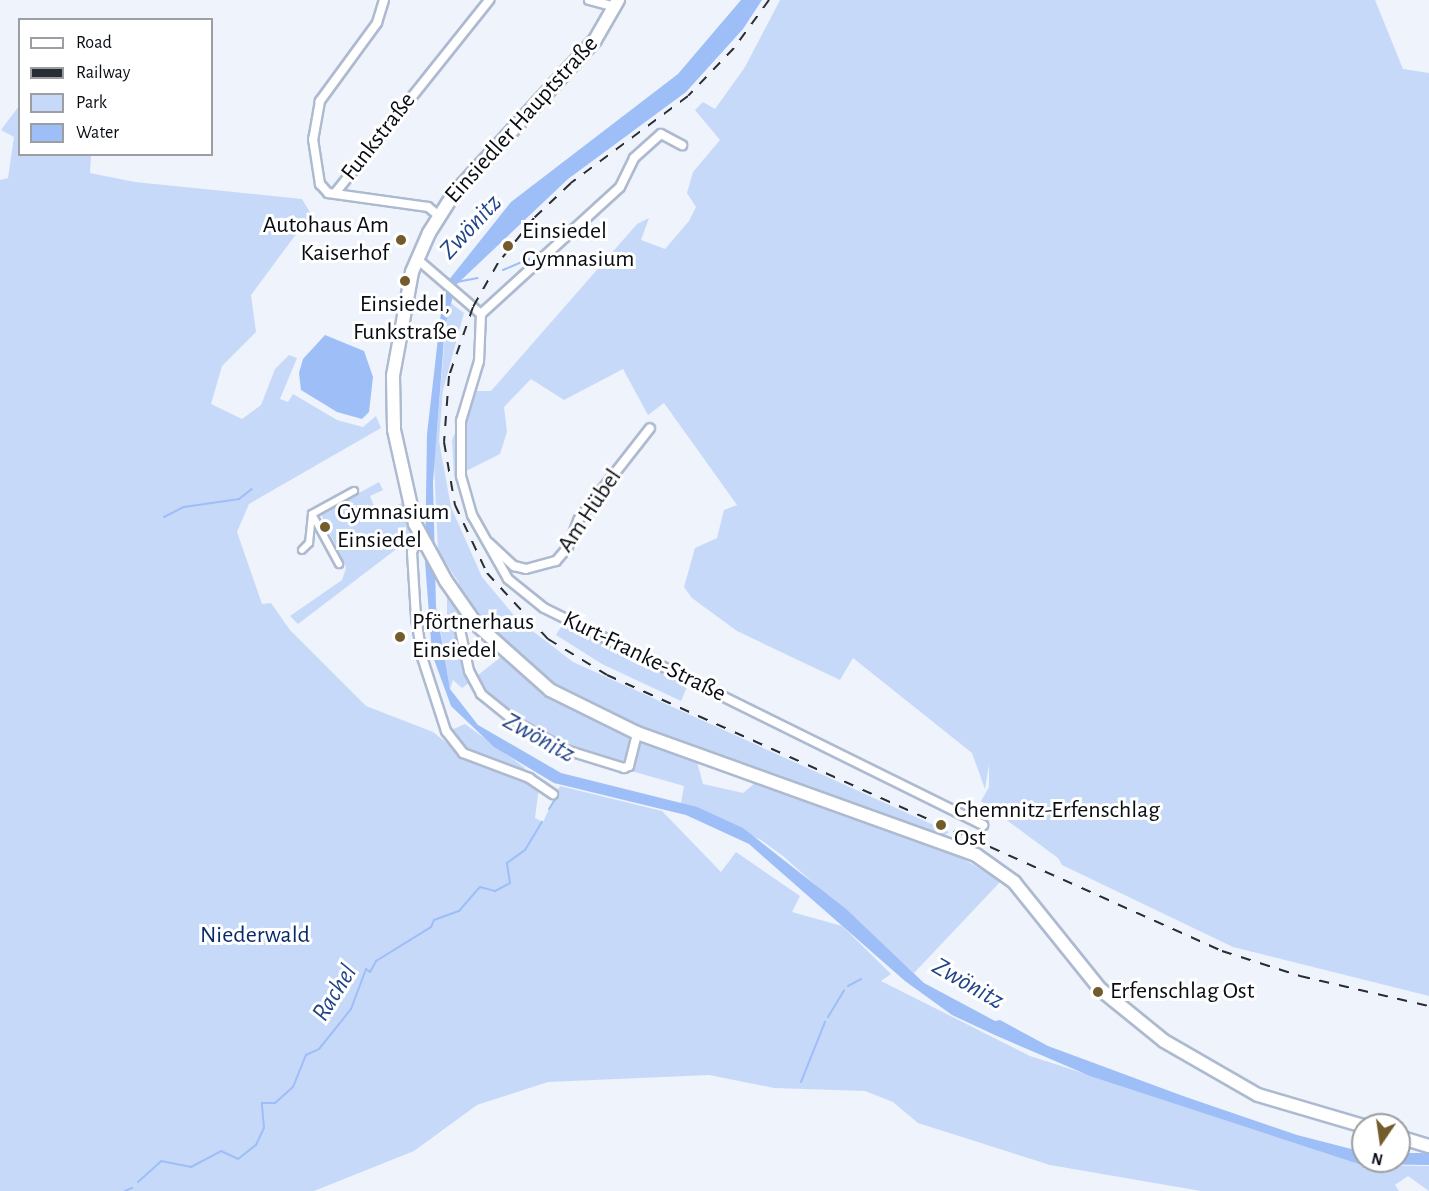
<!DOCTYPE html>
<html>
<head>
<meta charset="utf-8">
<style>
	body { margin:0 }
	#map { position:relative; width:1429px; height:1191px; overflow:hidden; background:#eef3fc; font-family:"Alegreya Sans",sans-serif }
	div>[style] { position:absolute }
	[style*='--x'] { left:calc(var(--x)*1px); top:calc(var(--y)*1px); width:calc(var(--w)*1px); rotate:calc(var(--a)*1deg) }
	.green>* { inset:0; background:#c7d9f9 }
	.water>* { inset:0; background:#9ebef8 }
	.stream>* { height:2px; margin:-1px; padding:0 1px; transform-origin:1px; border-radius:1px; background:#9ebef8 }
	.roads { filter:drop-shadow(2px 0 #adbacf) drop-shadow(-2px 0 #adbacf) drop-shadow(0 2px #adbacf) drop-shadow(0 -2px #adbacf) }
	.pedestrian>* { height:6px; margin:-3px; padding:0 3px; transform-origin:3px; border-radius:3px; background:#fff }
	.minor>* { height:8px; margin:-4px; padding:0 4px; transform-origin:4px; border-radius:4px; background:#fff }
	.secondary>* { height:12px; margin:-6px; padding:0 6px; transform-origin:6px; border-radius:6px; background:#fff }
	.rail>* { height:2px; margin-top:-1px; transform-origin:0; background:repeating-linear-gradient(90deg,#282c33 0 10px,transparent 0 20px) }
	.dots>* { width:16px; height:16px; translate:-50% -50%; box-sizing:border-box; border:3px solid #fff; border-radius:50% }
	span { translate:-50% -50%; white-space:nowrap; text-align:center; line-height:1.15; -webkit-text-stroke:6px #fff; paint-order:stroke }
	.street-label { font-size:24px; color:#080c13 }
	.poi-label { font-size:24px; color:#080c13 }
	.right { translate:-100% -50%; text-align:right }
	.left { translate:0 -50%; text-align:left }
	.park-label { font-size:24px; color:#092a6b }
	.water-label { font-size:26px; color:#214488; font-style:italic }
	.legend { position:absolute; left:18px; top:18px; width:195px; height:138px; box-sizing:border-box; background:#fff; border:2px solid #9c9ea1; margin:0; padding:8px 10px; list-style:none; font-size:18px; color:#080c13 }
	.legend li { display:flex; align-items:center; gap:12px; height:30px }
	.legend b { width:30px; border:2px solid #9c9ea1 }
	.north { position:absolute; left:1351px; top:1113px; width:60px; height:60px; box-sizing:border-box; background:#fff; border:2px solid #9c9ea1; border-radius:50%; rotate:193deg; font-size:16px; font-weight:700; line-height:24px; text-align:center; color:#080c13 }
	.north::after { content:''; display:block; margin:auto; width:21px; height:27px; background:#735b2b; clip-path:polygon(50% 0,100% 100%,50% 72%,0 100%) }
</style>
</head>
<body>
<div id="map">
	<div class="green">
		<i style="clip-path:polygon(780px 0,1375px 0,1403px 69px,1429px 73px,1429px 996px,1233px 947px,1062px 865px,1058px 858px,981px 801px,989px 787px,989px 764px,985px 789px,972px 753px,853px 658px,840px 680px,737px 631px,692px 598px,684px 587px,695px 548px,717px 538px,724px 510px,737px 505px,664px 403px,648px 415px,623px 369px,564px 400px,531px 379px,504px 407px,507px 432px,500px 454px,454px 477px,452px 440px,473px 391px,491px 391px,637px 224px,649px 218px,641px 240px,665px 249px,689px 221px,696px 207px,687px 193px,693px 172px,720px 140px,695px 110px,703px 102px,715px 109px,745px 67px)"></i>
		<i style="clip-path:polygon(19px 106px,20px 154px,91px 155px,90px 173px,135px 182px,302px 199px,311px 214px,251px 295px,256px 332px,222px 366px,211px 404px,242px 419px,261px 405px,275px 369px,289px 355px,297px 358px,280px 399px,288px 402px,293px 394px,337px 420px,363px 427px,376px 416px,381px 428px,249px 504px,237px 532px,262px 604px,271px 603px,290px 630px,366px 706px,433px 732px,463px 756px,539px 787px,535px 818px,543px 822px,560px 786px,662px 811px,721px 872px,736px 852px,800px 896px,792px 912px,842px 926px,891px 974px,881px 981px,1030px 1056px,1368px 1165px,1429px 1166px,1429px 1191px,1408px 1176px,1395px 1185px,1399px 1191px,1201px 1191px,1050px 1165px,918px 1123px,893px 1102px,865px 1091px,774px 1088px,709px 1075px,548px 1082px,477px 1105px,414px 1151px,314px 1191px,0 1191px,0 180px,8px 178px,14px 137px,1px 130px)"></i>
		<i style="clip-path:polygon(448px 301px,464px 313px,443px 390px,439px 441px,451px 507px,482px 577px,517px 619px,573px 662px,949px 832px,942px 838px,943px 847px,1001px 881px,914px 973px,783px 856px,761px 840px,681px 803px,684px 786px,593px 760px,494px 707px,473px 680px,462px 688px,453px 680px,450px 689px,440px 627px,459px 625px,473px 679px,506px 653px,550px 690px,695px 754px,703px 784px,743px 793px,765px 775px,638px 727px,552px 687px,502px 642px,487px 616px,447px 615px,447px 598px,459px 583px,438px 551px,434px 463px)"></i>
		<i style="clip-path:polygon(379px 482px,383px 490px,370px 496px,377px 514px,402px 503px,412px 531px,407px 541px,298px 624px,290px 616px,342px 580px,346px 568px,321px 514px)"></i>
		<i style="clip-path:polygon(564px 622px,689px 682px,681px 701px,602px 664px,556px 635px)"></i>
		<i style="clip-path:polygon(465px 724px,525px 768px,522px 773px,467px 752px,449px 731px)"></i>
	</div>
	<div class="water">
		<i style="clip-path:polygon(741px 0,762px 0,743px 29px,686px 92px,568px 179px,456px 285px,445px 326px,433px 482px,436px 607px,450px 689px,478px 725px,561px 773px,697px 807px,743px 828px,846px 909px,924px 983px,995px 1021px,1000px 1020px,1048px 1046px,1183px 1096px,1297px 1135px,1363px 1152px,1363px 1161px,1399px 1161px,1399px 1153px,1422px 1153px,1429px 1154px,1429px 1165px,1359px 1164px,1090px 1076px,997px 1036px,952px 1015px,905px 981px,749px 844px,686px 815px,554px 783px,494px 747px,451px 706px,432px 654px,425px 561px,427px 434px,444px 286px,511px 202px,678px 74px)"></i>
		<i style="clip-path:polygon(325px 335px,364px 351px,373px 377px,369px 412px,362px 419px,337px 412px,301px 390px,299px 373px,303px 359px)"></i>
	</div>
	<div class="stream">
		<i style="--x:503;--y:270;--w:30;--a:-23"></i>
		<i style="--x:457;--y:282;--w:21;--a:-11"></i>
		<i style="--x:164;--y:517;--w:22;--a:-27"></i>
		<i style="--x:184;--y:507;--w:56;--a:-8.3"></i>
		<i style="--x:239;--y:499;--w:16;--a:-38"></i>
		<i style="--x:549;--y:809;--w:13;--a:-58"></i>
		<i style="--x:848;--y:986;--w:15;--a:-28"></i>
		<i style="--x:828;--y:1017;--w:31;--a:-59"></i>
		<i style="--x:801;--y:1082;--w:65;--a:-68.2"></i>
		<i style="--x:138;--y:1182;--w:31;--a:-42"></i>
		<i style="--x:161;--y:1161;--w:31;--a:11"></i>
		<i style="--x:191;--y:1167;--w:34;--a:-28"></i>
		<i style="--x:221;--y:1151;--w:19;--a:25"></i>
		<i style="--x:238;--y:1159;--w:23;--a:-38"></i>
		<i style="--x:256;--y:1145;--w:19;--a:-65"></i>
		<i style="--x:264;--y:1128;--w:25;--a:-95"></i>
		<i style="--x:262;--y:1103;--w:13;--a:0"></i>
		<i style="--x:275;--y:1103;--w:24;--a:-42"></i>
		<i style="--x:293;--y:1087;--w:35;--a:-68"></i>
		<i style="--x:306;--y:1055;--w:14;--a:-25"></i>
		<i style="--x:319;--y:1049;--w:51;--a:-51.3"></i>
		<i style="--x:351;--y:1009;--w:43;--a:-69.4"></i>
		<i style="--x:366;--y:969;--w:5;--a:37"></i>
		<i style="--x:370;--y:972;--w:13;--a:-61"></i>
		<i style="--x:376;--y:961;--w:65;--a:-31.7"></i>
		<i style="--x:431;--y:927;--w:8;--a:-67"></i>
		<i style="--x:434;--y:920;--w:27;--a:-20"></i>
		<i style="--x:459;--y:911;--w:32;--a:-49"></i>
		<i style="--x:480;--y:887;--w:16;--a:15"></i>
		<i style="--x:495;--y:891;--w:17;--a:-28"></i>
		<i style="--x:510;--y:883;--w:20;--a:-99"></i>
		<i style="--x:507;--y:863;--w:22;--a:-36"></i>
		<i style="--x:525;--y:850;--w:33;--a:-59"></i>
		<i style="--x:125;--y:1191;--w:8;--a:-23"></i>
	</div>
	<div class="roads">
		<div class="pedestrian">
			<i style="--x:312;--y:514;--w:57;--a:61.6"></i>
			<i style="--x:302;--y:550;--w:10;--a:-45"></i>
			<i style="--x:309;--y:543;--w:29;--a:-84"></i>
			<i style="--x:312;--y:514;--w:48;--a:-28.7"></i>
		</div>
		<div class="minor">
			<i style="--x:384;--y:0;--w:24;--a:107"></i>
			<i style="--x:377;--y:23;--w:97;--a:126.2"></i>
			<i style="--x:320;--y:101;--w:39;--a:100"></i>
			<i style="--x:313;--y:139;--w:46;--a:81.2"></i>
			<i style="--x:320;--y:184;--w:12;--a:48"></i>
			<i style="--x:328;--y:193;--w:101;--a:8"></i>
			<i style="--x:428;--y:207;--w:13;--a:39"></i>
			<i style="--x:589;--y:0;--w:27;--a:15"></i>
			<i style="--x:336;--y:192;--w:246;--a:-51.4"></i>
			<i style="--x:417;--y:259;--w:84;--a:40.7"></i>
			<i style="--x:481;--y:314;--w:47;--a:92.4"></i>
			<i style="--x:479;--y:361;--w:63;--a:106.7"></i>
			<i style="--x:461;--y:421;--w:55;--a:90"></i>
			<i style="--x:461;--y:476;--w:41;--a:74.2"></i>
			<i style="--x:472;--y:515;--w:73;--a:60.6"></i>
			<i style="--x:508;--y:579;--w:46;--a:38.9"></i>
			<i style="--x:544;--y:608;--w:490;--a:26.3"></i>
			<i style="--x:481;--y:314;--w:188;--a:-42.4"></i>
			<i style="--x:620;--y:187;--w:32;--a:-64"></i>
			<i style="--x:634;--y:158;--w:36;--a:-42"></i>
			<i style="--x:661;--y:134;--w:24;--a:28"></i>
			<i style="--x:419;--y:534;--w:19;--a:111"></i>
			<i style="--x:412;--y:552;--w:66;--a:86.5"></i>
			<i style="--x:416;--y:618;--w:39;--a:81"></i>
			<i style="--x:422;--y:657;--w:78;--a:72"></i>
			<i style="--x:446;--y:731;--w:28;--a:52"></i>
			<i style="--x:463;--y:753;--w:71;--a:20.7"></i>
			<i style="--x:529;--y:778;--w:29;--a:34"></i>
			<i style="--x:489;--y:543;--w:34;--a:43"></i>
			<i style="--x:514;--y:566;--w:12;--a:14"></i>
			<i style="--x:526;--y:569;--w:31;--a:-15"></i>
			<i style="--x:556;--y:561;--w:18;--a:-49"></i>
			<i style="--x:568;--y:547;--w:30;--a:-69"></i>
			<i style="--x:579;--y:519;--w:115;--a:-52"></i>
			<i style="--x:441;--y:621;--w:35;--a:5"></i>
			<i style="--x:459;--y:625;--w:47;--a:77.7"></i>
			<i style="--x:469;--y:671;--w:26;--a:62"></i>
			<i style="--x:481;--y:694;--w:46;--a:38.9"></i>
			<i style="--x:517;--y:723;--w:56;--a:28.9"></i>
			<i style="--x:566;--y:750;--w:61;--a:17.2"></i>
			<i style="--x:624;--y:768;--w:5;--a:-22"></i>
			<i style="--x:629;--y:766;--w:34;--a:-76"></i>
		</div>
		<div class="secondary">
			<i style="--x:618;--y:0;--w:46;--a:119.9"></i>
			<i style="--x:595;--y:40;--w:210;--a:132.5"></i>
			<i style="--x:453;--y:195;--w:45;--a:122.3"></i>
			<i style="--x:429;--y:233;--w:43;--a:113.6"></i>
			<i style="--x:412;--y:272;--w:106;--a:100.4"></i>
			<i style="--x:393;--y:376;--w:54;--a:88.9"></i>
			<i style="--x:394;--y:430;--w:96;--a:77.4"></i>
			<i style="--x:415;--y:524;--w:65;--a:61.5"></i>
			<i style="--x:446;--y:581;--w:52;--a:55.1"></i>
			<i style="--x:476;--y:624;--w:99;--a:41.7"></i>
			<i style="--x:550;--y:690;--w:97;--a:26.3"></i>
			<i style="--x:637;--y:733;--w:360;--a:19.8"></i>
			<i style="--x:976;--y:855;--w:47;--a:35.4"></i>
			<i style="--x:1014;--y:882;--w:137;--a:51.2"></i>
			<i style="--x:1100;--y:989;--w:82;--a:39.1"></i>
			<i style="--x:1164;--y:1041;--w:108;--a:29.9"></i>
			<i style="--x:1258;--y:1095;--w:109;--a:16.4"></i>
			<i style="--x:1399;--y:1137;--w:31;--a:17"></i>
		</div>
	</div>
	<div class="rail">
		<i style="--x:769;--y:0;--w:59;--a:126.1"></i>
		<i style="--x:734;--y:48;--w:66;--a:133.8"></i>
		<i style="--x:688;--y:96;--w:146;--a:143.4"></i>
		<i style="--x:571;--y:183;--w:51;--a:136.6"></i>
		<i style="--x:534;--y:218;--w:58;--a:128.7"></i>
		<i style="--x:498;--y:263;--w:51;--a:119.6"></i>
		<i style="--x:473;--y:307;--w:73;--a:109.2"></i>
		<i style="--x:449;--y:376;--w:66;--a:94.3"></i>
		<i style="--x:444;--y:442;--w:64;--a:80.1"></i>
		<i style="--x:455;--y:505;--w:75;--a:64.8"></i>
		<i style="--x:487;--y:573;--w:90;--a:47.3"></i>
		<i style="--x:548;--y:639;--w:69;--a:31.4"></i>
		<i style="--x:607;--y:675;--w:674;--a:24.17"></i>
		<i style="--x:1222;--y:951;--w:82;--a:17.8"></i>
		<i style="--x:1300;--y:976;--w:132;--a:13.1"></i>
	</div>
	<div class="dots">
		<i style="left:401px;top:240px;background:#735b2b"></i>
		<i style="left:508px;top:246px;background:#735b2b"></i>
		<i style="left:405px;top:281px;background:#735b2b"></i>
		<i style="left:325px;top:527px;background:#735b2b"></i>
		<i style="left:400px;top:637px;background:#735b2b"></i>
		<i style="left:941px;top:825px;background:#735b2b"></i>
		<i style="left:1098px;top:992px;background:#735b2b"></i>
	</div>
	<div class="street-label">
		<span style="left:522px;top:120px;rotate:-48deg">Einsiedler Hauptstraße</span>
		<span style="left:379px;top:137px;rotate:-52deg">Funkstraße</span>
		<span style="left:590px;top:511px;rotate:-56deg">Am Hübel</span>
		<span style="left:644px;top:657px;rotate:26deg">Kurt-Franke-Straße</span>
	</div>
	<div class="poi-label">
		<span class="right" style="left:389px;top:240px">Autohaus Am<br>Kaiserhof</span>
		<span class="left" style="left:522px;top:246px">Einsiedel<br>Gymnasium</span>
		<span style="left:405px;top:319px">Einsiedel,<br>Funkstraße</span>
		<span class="left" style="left:337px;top:527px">Gymnasium<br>Einsiedel</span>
		<span class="left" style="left:412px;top:637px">Pförtnerhaus<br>Einsiedel</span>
		<span class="left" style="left:954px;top:825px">Chemnitz-Erfenschlag<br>Ost</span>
		<span class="left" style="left:1110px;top:992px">Erfenschlag Ost</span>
	</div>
	<div class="park-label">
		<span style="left:255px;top:936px">Niederwald</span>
	</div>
	<div class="water-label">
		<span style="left:471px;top:227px;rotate:-47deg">Zwönitz</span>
		<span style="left:539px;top:738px;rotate:29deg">Zwönitz</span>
		<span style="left:968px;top:984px;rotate:30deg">Zwönitz</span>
		<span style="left:335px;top:993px;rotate:-58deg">Rachel</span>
	</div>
	<ul class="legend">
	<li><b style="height:8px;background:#fff"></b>Road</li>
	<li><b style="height:8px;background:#282c33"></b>Railway</li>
	<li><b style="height:16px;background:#c7d9f9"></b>Park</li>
	<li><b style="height:16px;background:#9ebef8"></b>Water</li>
	</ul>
	<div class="north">N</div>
</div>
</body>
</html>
